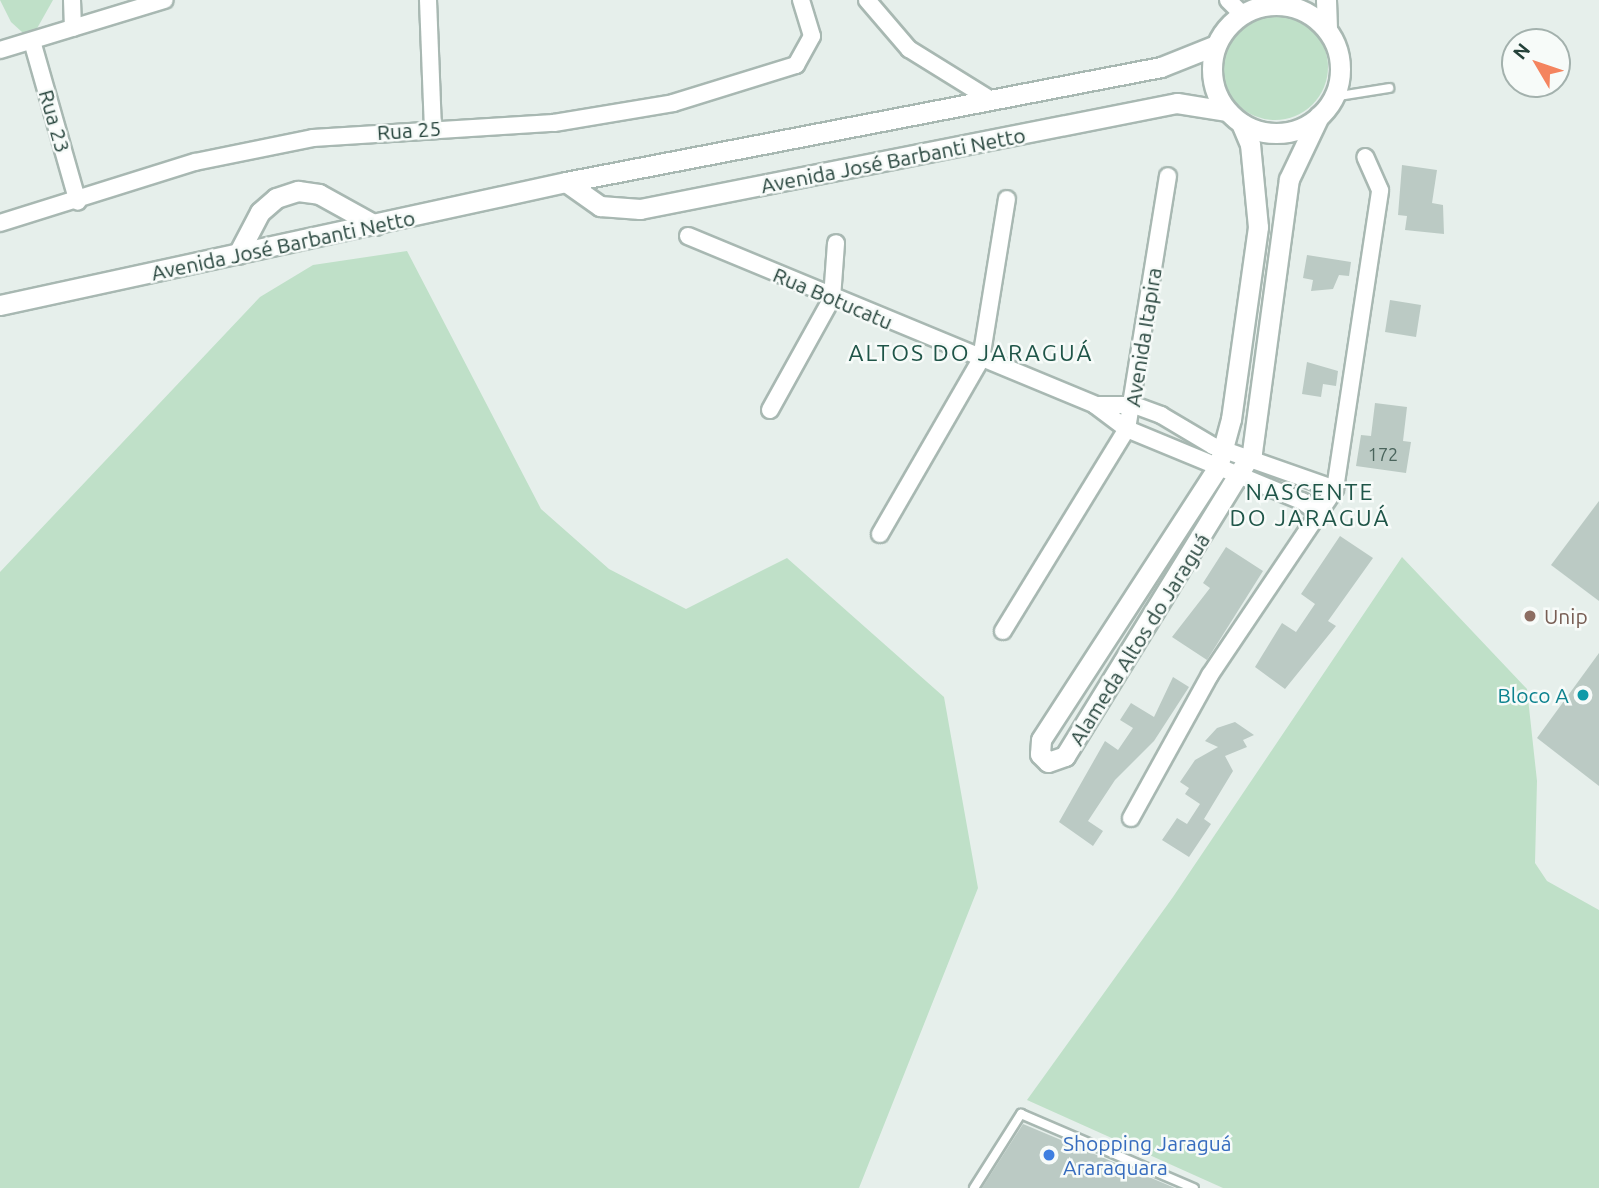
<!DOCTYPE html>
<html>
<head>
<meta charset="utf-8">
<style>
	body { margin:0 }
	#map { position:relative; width:1599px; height:1188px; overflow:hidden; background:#e6efeb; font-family:Ubuntu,sans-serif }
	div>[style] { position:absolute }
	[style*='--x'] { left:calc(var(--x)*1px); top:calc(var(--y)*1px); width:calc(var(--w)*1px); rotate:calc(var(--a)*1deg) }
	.green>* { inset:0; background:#bfe0c8 }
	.round { border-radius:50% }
	.building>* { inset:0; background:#bbcac4 }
	.roads { filter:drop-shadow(2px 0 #a8b8b2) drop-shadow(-2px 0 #a8b8b2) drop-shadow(0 2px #a8b8b2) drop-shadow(0 -2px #a8b8b2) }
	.service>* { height:8px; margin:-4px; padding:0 4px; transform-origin:4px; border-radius:4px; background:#fff }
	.minor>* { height:16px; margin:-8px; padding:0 8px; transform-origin:8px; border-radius:8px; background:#fff }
	.tertiary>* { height:19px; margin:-9.5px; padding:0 9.5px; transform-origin:9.5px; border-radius:9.5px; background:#fff }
	.tertiary>.ring { margin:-9.5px; padding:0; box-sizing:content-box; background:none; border:19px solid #fff; border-radius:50% }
	.dots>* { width:19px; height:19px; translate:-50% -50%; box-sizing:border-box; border:4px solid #f7fbf9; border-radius:50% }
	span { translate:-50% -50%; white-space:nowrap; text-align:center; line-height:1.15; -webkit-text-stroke:5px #f7fbf9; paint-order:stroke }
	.number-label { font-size:18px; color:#4a645c }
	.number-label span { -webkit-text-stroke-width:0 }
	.street-label { font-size:21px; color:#24423a }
	.education-label { font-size:21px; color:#785e54 }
	.left { translate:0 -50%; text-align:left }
	.culture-label { font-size:21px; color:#0d838f }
	.right { translate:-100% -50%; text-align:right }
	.shop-label { font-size:21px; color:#366cbe }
	.neighbourhood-label { font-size:23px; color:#1f5548; letter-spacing:2px }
	.north { position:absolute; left:1501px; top:28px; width:70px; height:70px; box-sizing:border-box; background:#f7fbf9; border:2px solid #a3b1ad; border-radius:50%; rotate:309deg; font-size:19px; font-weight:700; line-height:28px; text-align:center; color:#24423a }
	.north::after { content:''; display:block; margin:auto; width:24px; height:32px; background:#f4845f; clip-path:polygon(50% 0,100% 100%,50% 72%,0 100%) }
</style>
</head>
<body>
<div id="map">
	<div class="green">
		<i style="clip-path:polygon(0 0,53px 0,35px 32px,22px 32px,11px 22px)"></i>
		<i class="round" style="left:1222px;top:14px;width:106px;height:106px"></i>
		<i style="clip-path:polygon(407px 251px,541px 509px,609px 569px,686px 609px,787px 558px,944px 697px,978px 888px,859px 1188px,0 1188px,0 572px,260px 297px,313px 265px)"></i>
		<i style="clip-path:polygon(1402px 557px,1527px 689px,1537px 781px,1535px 863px,1547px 881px,1599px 910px,1599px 1188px,1223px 1188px,1027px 1100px,1173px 897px)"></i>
	</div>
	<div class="building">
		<i style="clip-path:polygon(1402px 165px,1437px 170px,1432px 203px,1443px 205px,1444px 234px,1405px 230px,1407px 216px,1398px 215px)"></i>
		<i style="clip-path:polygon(1307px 255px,1351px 262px,1349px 276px,1339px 275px,1333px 289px,1311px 291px,1313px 280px,1303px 278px)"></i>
		<i style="clip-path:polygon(1390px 300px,1421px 305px,1416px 337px,1385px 332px)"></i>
		<i style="clip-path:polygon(1307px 362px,1338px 371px,1336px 386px,1323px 384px,1321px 397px,1302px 394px)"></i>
		<i style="clip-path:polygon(1375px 403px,1407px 407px,1403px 441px,1411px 442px,1406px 473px,1356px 466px,1361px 435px,1371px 436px)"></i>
		<i style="clip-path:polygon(1599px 501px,1599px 601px,1551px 565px)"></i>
		<i style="clip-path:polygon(1340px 536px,1373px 558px,1328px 621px,1336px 626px,1285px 689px,1255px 667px,1282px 623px,1296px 632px,1315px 604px,1301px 594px)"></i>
		<i style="clip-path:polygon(1226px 547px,1263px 571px,1207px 660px,1172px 637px,1210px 588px,1203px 583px)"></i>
		<i style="clip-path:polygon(1599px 653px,1599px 786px,1537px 738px)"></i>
		<i style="clip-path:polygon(1173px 677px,1189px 687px,1154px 741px,1115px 780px,1088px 821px,1103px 831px,1093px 846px,1059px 822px,1105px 741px,1118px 750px,1133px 728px,1120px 720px,1131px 703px,1154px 717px)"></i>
		<i style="clip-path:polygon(1235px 722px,1254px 735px,1243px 740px,1247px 747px,1225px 756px,1233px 771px,1204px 819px,1211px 824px,1189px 857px,1162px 840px,1177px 818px,1187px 824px,1200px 804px,1185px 794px,1189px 788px,1180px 782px,1195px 760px,1218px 747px,1205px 741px,1217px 728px)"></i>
		<i style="clip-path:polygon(1023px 1124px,1175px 1188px,982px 1188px)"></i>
	</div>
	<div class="roads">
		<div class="service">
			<i style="--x:1333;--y:97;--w:57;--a:-9.1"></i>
			<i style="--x:974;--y:1188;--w:88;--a:-57.6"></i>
			<i style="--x:1021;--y:1114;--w:188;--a:23.2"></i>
		</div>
		<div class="minor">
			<i style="--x:72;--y:0;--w:28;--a:88"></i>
			<i style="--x:428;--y:0;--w:128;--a:87.8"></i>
			<i style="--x:867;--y:0;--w:65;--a:49.4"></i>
			<i style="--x:909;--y:49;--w:93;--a:31.8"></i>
			<i style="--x:1228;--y:0;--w:20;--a:45"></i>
			<i style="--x:32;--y:41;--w:167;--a:74.1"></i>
			<i style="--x:0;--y:50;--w:172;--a:-16.9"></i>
			<i style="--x:0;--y:223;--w:204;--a:-17.4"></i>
			<i style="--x:195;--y:162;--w:120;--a:-11.5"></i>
			<i style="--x:313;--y:138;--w:241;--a:-3.6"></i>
			<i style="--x:554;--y:123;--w:121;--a:-9.5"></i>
			<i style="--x:673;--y:103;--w:129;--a:-17.2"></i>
			<i style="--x:796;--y:65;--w:33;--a:-61"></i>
			<i style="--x:812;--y:36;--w:38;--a:-107"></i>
			<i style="--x:688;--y:236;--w:441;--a:22.5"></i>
			<i style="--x:1095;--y:405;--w:40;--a:37"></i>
			<i style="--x:1127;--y:429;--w:189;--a:22.4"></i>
			<i style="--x:1302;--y:501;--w:25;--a:37"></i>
			<i style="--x:1095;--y:405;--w:39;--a:0"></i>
			<i style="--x:1134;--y:405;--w:29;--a:20"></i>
			<i style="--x:1161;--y:415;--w:61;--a:30.8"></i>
			<i style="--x:1213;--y:446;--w:129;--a:19.4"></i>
			<i style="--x:770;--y:410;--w:128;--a:-61"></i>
			<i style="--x:832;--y:298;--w:55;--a:-85.8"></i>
			<i style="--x:880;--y:534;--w:202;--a:-60"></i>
			<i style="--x:981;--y:359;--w:162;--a:-80.8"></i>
			<i style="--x:1003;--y:631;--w:237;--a:-58.5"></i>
			<i style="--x:1127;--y:429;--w:256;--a:-80.8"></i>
			<i style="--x:1131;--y:818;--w:163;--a:-61.1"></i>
			<i style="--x:1210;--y:675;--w:224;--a:-56.1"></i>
			<i style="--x:1335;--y:489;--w:302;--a:-81.4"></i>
			<i style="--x:1380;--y:190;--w:36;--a:-114"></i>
		</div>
		<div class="tertiary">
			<i style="--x:1326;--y:0;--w:30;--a:88"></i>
			<i class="ring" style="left:1212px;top:5px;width:109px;height:109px"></i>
			<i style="--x:1241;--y:123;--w:23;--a:67"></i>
			<i style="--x:1250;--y:144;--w:83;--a:84.5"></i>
			<i style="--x:1258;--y:227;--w:194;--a:98"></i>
			<i style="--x:1231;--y:419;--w:50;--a:105.2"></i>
			<i style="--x:1218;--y:467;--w:325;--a:123"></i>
			<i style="--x:1041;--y:740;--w:14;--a:94"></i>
			<i style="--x:1040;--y:754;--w:11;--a:45"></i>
			<i style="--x:1048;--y:762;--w:18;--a:-19"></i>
			<i style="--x:1065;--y:756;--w:357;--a:-58.4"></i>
			<i style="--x:1252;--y:452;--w:275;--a:-82.3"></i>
			<i style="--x:1289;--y:179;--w:70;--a:-64.5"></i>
			<i style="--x:566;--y:182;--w:42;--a:35.2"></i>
			<i style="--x:600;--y:206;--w:40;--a:4.3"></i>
			<i style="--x:640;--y:209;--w:547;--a:-11.17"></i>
			<i style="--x:1177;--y:103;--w:51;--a:9.1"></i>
			<i style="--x:238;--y:254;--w:47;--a:-62.4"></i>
			<i style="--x:260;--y:212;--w:21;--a:-41"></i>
			<i style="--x:276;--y:198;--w:23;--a:-18"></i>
			<i style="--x:298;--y:191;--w:21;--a:8"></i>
			<i style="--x:319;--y:194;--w:64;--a:29"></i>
			<i style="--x:0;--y:305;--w:579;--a:-12.26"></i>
			<i style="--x:566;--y:182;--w:606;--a:-10.94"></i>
			<i style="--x:1161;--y:67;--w:59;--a:-21.8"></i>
		</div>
	</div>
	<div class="dots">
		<i style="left:1530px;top:616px;background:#8d6e63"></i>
		<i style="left:1583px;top:695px;background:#0f9aa8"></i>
		<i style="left:1049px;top:1155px;background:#3f7fe0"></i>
	</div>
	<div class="number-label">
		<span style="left:1383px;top:454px">172</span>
	</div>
	<div class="street-label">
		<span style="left:55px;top:121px;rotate:74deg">Rua 23</span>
		<span style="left:409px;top:130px;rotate:-4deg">Rua 25</span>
		<span style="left:893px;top:160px;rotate:-11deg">Avenida José Barbanti Netto</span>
		<span style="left:283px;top:245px;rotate:-12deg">Avenida José Barbanti Netto</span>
		<span style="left:833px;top:298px;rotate:23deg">Rua Botucatu</span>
		<span style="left:1143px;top:337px;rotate:-81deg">Avenida Itapira</span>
		<span style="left:1139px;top:639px;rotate:-58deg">Alameda Altos do Jaraguá</span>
	</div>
	<div class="education-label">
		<span class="left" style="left:1544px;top:616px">Unip</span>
	</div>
	<div class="culture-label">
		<span class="right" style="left:1569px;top:695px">Bloco A</span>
	</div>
	<div class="shop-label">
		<span class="left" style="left:1063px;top:1155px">Shopping Jaraguá<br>Araraquara</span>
	</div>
	<div class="neighbourhood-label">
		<span style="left:971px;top:353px">ALTOS DO JARAGUÁ</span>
		<span style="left:1310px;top:505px">NASCENTE<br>DO JARAGUÁ</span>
	</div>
	<div class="north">N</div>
</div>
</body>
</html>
